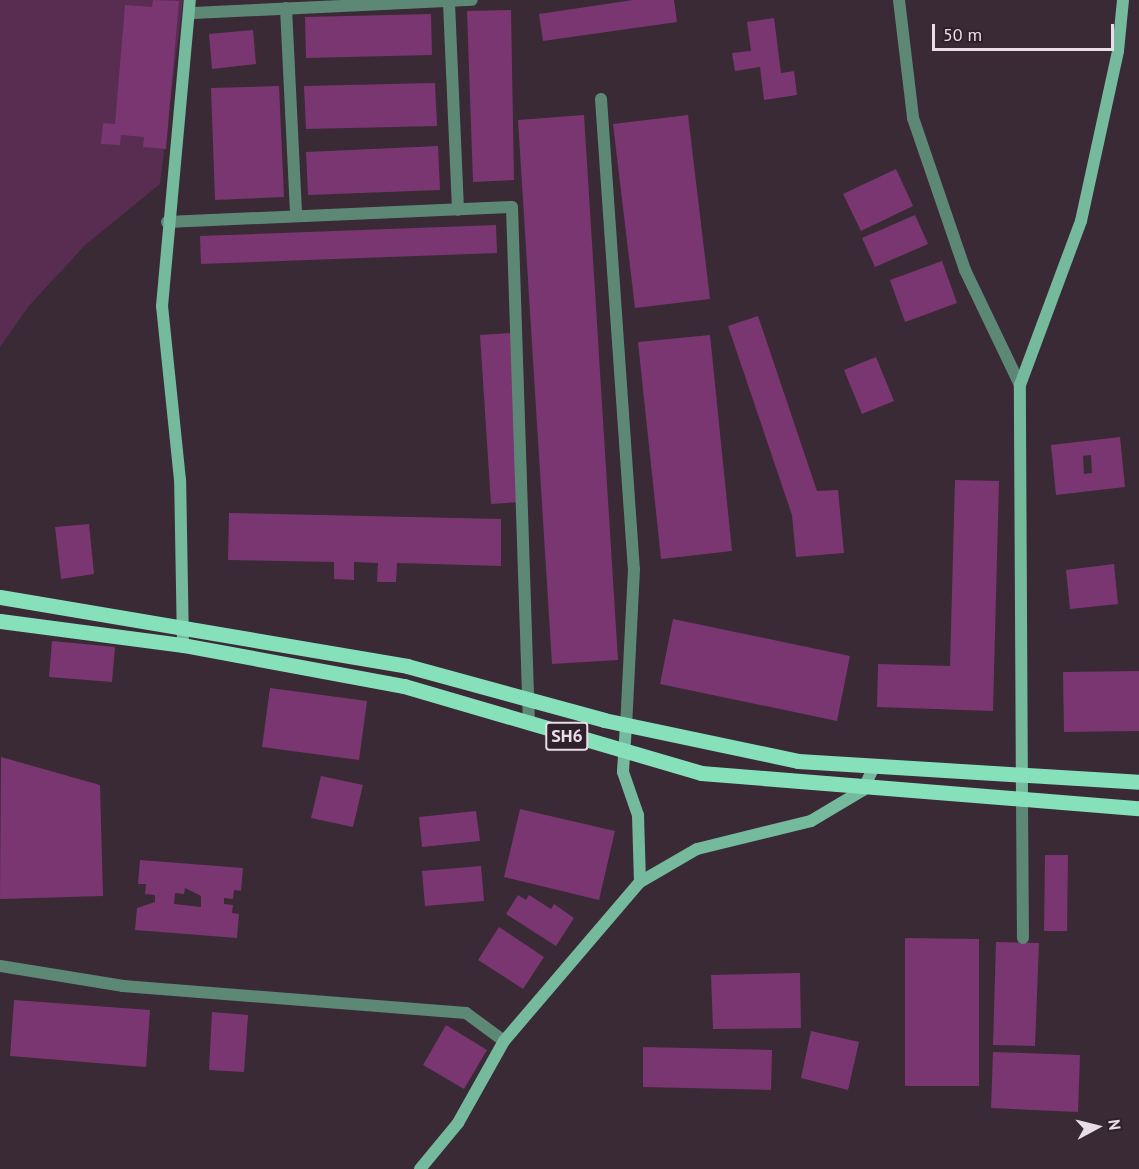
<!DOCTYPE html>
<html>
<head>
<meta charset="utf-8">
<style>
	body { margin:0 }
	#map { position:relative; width:1139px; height:1169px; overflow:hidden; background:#392a36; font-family:"PT Sans",sans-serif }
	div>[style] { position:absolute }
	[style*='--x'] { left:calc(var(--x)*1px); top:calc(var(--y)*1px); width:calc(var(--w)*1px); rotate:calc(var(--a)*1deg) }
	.green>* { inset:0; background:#582d51 }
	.building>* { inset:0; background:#7a3670 }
	.lane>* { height:12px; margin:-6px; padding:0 6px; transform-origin:6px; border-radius:6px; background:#5e8876 }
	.street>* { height:12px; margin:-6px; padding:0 6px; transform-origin:6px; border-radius:6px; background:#5e8876 }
	.secondary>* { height:12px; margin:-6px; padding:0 6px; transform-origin:6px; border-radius:6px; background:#75ba9d }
	.primary>* { height:15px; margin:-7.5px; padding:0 7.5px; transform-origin:7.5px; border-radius:7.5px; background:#86e1bb }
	span { translate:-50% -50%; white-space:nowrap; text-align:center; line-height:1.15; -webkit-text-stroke:4.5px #2f202c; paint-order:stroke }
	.shield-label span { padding:2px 4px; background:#2f202c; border:2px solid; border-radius:4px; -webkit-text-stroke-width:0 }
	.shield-label { font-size:18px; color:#e9dee6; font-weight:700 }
	.north { position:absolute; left:1067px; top:1097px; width:60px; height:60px; -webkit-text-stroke:4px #2f202c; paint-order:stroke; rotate:83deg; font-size:16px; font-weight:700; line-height:24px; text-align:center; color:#e9dee6 }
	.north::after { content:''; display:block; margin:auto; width:21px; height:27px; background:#e9dee6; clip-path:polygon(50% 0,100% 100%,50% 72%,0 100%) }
	.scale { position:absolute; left:932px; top:24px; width:182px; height:27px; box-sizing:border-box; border:3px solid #e9dee6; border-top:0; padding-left:8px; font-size:18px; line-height:21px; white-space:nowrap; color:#e9dee6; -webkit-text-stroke:4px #2f202c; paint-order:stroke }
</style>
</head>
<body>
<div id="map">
	<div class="green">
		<i style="clip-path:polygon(0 0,183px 0,160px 184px,85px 245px,28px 307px,0 347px)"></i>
	</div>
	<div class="building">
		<i style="clip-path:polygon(153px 0,179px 1px,166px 149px,143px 147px,144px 137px,121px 135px,120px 145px,101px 144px,103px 123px,115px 124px,125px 5px,152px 7px)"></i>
		<i style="clip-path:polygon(633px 0,674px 0,677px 22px,543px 41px,539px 14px)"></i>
		<i style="clip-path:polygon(511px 10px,514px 180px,473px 182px,467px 11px)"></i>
		<i style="clip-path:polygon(431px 14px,432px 55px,306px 58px,305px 17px)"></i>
		<i style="clip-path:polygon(774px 18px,781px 73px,794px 71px,797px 95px,764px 100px,760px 67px,735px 71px,732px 53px,751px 51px,747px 22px)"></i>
		<i style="clip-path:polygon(253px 30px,256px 64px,212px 69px,209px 34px)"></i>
		<i style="clip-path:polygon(435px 83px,437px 126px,306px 129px,304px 86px)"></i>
		<i style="clip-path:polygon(279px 86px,284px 197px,215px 200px,211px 88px)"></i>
		<i style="clip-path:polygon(584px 115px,618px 660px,552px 664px,518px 120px)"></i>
		<i style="clip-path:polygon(688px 115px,710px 299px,635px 308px,613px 124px)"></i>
		<i style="clip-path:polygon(438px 146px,440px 190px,308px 195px,306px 152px)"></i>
		<i style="clip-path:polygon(896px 169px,913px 206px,861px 231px,843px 194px)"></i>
		<i style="clip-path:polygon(915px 215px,928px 244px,875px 267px,862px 238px)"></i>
		<i style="clip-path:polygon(496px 225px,497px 253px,201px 264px,200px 236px)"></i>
		<i style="clip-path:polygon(942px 261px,957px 303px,905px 322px,890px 280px)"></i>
		<i style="clip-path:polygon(758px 316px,817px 491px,838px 490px,844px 553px,796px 557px,792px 515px,728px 326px)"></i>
		<i style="clip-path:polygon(511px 333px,521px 502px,491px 504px,480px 335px)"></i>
		<i style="clip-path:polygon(710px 335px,732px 551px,661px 559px,638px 342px)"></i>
		<i style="clip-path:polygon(876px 357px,894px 401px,862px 414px,844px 370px)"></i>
		<i style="clip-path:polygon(evenodd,1120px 437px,1125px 487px,1056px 495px,1051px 445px,1120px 437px,1091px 455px,1092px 473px,1084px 474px,1083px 456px,1091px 455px)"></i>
		<i style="clip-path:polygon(955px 480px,999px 481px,993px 711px,877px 707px,878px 664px,950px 666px)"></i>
		<i style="clip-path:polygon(229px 513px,501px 519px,501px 566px,397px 563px,396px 582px,377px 582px,378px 563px,354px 562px,354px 580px,334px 579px,334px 562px,228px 560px)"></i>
		<i style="clip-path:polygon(89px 524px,94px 574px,61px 579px,55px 527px)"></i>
		<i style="clip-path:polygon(1114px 564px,1118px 604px,1070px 609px,1066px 570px)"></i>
		<i style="clip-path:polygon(673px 619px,850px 656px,837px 721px,660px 684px)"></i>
		<i style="clip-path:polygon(52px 641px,115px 647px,112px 682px,49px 677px)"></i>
		<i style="clip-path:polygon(1139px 671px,1139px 731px,1064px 732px,1063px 672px)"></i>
		<i style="clip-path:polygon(270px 688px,367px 701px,359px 760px,262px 747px)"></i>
		<i style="clip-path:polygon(1px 757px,100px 785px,103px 896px,0 899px)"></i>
		<i style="clip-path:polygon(321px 776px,363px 785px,353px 827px,311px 818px)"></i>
		<i style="clip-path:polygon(520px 809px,615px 831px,599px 900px,504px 877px)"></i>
		<i style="clip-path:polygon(476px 811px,480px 841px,422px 847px,419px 817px)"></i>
		<i style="clip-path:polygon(1045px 855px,1068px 855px,1067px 931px,1044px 931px)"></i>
		<i style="clip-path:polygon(evenodd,140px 860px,243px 868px,241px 891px,234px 890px,233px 899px,224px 898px,224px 904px,233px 905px,232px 913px,239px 914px,237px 938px,135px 930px,137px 908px,155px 902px,155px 895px,145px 894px,146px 884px,138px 884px,140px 860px,185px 888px,201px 896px,201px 907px,174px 904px,175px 893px,184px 894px,185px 888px)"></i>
		<i style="clip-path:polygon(481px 866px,484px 901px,425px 906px,422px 871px)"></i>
		<i style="clip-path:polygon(518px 895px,526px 900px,529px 895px,551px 909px,554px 904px,574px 918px,556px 946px,506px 914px)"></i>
		<i style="clip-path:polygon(499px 927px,544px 957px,523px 989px,478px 960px)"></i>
		<i style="clip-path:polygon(905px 938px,979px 939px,979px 1086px,905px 1086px)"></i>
		<i style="clip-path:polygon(996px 942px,1039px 943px,1035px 1046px,993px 1045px)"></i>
		<i style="clip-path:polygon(800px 973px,801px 1028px,713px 1029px,711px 975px)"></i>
		<i style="clip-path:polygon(14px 1000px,150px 1010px,146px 1067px,10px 1056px)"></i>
		<i style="clip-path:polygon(212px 1012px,248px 1015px,244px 1072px,209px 1070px)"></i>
		<i style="clip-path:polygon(446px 1025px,487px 1050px,464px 1089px,423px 1065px)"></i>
		<i style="clip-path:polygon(811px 1031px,859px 1042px,848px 1090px,801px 1078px)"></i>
		<i style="clip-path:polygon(643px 1047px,772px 1050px,771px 1090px,643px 1087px)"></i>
		<i style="clip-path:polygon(993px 1052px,1080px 1055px,1078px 1112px,991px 1108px)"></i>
	</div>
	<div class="lane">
		<i style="--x:1022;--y:801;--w:137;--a:89.6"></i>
	</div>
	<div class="street">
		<i style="--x:899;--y:0;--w:119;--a:83.2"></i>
		<i style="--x:913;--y:118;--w:161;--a:71.1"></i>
		<i style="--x:965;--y:270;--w:127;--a:64.4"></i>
		<i style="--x:449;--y:3;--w:207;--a:87.5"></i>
		<i style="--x:286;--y:8;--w:208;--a:87.2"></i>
		<i style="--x:193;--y:13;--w:279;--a:-2.7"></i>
		<i style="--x:601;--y:99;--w:471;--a:86"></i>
		<i style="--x:634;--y:569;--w:156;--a:92.9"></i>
		<i style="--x:167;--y:222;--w:345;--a:-2.5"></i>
		<i style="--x:512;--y:207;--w:517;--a:88.12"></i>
		<i style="--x:0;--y:966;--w:125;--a:9.2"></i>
		<i style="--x:123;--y:986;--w:344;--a:4.5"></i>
		<i style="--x:466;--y:1013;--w:47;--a:36.4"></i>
	</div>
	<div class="secondary">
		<i style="--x:183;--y:645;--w:165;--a:-91"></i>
		<i style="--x:180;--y:480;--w:175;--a:-95.9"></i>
		<i style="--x:162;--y:306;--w:307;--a:-84.8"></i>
		<i style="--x:626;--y:725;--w:47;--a:93.7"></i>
		<i style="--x:623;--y:772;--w:46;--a:70.8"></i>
		<i style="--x:638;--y:815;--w:67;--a:88.3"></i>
		<i style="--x:1022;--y:801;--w:416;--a:-90.3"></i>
		<i style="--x:1020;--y:385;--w:175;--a:-69.6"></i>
		<i style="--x:1081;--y:221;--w:174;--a:-77.7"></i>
		<i style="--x:1118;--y:51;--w:51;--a:-84.4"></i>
		<i style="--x:420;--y:1169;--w:60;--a:-50.4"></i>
		<i style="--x:458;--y:1123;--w:94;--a:-60.7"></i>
		<i style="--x:504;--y:1041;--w:209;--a:-49.5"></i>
		<i style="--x:640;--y:882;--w:66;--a:-30.1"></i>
		<i style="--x:697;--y:849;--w:117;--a:-13.8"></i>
		<i style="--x:811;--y:821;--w:61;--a:-30.8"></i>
		<i style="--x:863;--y:790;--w:26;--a:-65"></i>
	</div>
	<div class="primary">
		<i style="--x:0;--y:597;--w:413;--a:9.6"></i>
		<i style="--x:407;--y:666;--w:204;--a:15.3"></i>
		<i style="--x:604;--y:720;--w:198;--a:11.9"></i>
		<i style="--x:798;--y:761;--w:342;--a:3.5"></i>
		<i style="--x:0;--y:621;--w:185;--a:7.5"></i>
		<i style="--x:183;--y:645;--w:225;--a:10.5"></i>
		<i style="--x:404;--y:686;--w:309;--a:16.3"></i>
		<i style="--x:701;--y:773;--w:439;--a:4.6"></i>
	</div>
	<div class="shield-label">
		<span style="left:567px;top:736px">SH6</span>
	</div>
	<div class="north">N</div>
	<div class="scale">50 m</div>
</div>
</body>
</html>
